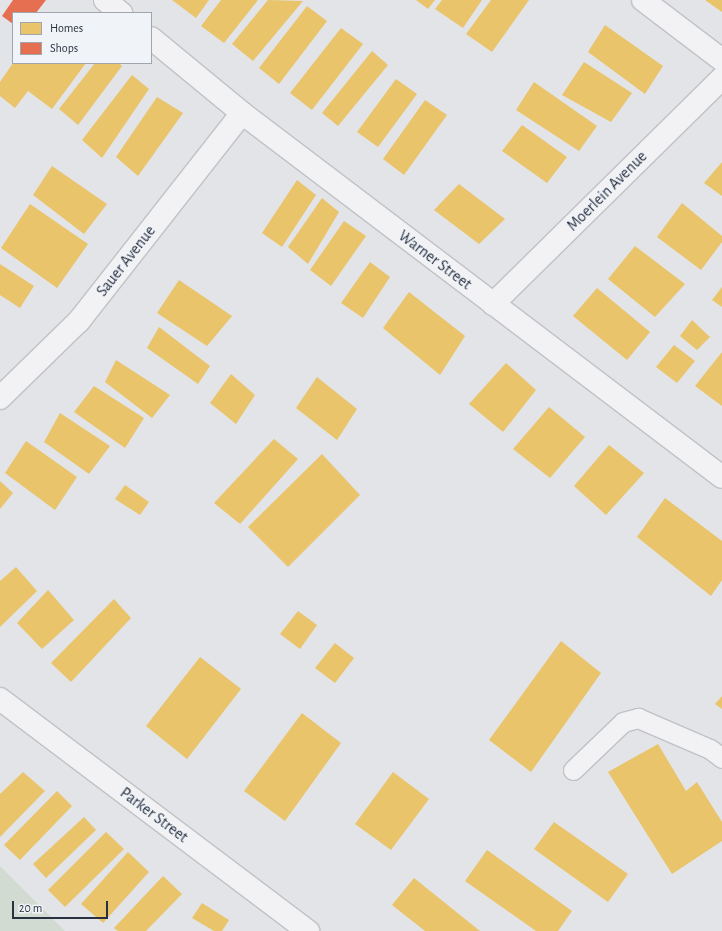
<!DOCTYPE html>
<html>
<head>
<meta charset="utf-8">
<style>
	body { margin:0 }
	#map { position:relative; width:722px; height:931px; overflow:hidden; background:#e2e4e7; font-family:"Alegreya Sans",sans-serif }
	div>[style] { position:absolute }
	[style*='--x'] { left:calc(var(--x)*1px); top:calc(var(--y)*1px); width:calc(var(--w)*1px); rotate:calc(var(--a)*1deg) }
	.green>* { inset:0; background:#d2dbd2 }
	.homes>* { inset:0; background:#e9c46a }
	.shops>* { inset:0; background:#e76f51 }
	.roads { filter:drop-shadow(1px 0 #c0c2c5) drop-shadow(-1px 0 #c0c2c5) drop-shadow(0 1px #c0c2c5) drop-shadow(0 -1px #c0c2c5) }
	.service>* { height:19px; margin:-9.5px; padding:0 9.5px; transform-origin:9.5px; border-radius:9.5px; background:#f2f2f4 }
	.minor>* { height:22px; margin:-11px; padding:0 11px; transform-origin:11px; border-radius:11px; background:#f2f2f4 }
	span { translate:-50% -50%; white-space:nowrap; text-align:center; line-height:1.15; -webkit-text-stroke:4px #f0f3f7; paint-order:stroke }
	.street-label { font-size:16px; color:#293141 }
	.legend { position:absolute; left:12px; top:12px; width:140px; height:52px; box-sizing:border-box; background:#f0f3f7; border:1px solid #a0a5ae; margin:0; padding:5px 7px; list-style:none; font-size:12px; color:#293141 }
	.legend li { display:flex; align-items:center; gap:8px; height:20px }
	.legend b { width:20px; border:1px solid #a0a5ae }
	.scale { position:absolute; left:12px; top:901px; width:96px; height:18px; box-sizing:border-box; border:2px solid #293141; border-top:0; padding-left:5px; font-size:12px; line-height:14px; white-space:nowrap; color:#293141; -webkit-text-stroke:3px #f0f3f7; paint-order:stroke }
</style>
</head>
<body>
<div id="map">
	<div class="green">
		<i style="clip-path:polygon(0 866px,65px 931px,0 931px)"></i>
	</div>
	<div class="homes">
		<i style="clip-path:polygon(172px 0,209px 0,196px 18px)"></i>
		<i style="clip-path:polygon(221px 0,258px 0,224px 43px,201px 26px)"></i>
		<i style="clip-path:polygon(268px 0,303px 1px,253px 61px,232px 44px)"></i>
		<i style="clip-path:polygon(416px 0,435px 0,428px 9px)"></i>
		<i style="clip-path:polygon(442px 0,482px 0,463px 28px,435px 9px)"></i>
		<i style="clip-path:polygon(491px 0,529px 0,492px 52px,466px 34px)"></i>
		<i style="clip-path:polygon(705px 0,722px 0,722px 12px)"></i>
		<i style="clip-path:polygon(307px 6px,327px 21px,279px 84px,259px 68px)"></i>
		<i style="clip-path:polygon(605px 25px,663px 66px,645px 94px,588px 52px)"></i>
		<i style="clip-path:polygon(341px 28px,363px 44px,312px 110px,290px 93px)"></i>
		<i style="clip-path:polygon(372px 51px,388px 65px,338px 126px,322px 113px)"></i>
		<i style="clip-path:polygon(584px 62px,632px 93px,611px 122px,562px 95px)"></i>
		<i style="clip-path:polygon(13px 63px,86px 63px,52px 109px,28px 91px,15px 108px,0 96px,0 82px)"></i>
		<i style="clip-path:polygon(95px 63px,119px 63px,122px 66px,78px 125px,59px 109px)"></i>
		<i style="clip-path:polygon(132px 75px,149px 89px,102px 158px,82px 140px)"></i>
		<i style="clip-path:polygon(396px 79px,417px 94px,378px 147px,357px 132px)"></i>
		<i style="clip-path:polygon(534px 82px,597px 126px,579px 151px,516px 110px)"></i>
		<i style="clip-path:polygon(157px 97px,183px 113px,138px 176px,116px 157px)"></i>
		<i style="clip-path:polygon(425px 100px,447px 115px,404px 175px,383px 159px)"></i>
		<i style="clip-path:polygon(522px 125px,567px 157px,547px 183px,502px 151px)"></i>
		<i style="clip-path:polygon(722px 162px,722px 196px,704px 183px)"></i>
		<i style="clip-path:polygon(52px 166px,107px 204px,84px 234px,33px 195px)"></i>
		<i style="clip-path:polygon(297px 180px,316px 195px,282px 247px,262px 233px)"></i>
		<i style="clip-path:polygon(459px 184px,505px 219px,479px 244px,434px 210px)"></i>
		<i style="clip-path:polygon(322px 198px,339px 212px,308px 264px,288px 247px)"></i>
		<i style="clip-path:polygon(682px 203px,722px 236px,722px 242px,701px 270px,657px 237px)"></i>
		<i style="clip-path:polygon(30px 204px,88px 244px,57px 288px,1px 248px)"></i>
		<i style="clip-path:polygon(344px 221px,366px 236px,331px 286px,310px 270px)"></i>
		<i style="clip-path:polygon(635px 246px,685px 284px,655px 317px,608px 279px)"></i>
		<i style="clip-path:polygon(370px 262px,390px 277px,363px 318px,341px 303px)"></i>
		<i style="clip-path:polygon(0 264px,34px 286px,20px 308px,0 295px)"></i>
		<i style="clip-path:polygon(179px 280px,232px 316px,207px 346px,157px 313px)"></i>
		<i style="clip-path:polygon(722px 287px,722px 307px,712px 300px)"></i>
		<i style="clip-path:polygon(597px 288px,650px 332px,627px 360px,573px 316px)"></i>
		<i style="clip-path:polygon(409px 292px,465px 336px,440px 375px,383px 328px)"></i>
		<i style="clip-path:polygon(692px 320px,710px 337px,697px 350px,680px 336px)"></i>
		<i style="clip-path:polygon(159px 327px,210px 366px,198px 384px,147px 348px)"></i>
		<i style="clip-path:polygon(674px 345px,695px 361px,677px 383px,656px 367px)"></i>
		<i style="clip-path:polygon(722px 352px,722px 406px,695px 386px)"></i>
		<i style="clip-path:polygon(116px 360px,170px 395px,152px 418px,105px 382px)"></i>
		<i style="clip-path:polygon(506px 363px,536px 390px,503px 432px,469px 404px)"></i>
		<i style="clip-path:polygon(231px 374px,255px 395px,236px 424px,210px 403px)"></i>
		<i style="clip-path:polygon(317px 377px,357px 409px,337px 440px,296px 408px)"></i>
		<i style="clip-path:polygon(94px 386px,144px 418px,125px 448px,74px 412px)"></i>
		<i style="clip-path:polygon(549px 407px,585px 437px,550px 478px,513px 449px)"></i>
		<i style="clip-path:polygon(60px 413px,110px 446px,89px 474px,44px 442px)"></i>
		<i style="clip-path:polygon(274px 439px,298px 459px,240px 524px,214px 503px)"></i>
		<i style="clip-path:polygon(26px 441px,77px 477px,55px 510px,5px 473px)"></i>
		<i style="clip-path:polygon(609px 445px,644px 473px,606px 515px,574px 486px)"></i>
		<i style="clip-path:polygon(322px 454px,360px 495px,288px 567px,248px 527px)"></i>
		<i style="clip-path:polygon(0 481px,13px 493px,0 509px)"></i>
		<i style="clip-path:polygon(125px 485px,149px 502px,140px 515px,115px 499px)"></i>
		<i style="clip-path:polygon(665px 498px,722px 541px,722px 580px,711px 596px,637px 537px)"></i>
		<i style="clip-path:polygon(16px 567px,37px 591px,0 627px,0 581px)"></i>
		<i style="clip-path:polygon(48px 590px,74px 620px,42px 649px,17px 623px)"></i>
		<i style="clip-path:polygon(114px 599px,131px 618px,71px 682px,51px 663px)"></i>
		<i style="clip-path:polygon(298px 611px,317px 625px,300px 649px,280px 634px)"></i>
		<i style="clip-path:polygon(561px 641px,601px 673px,531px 772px,489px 740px)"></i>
		<i style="clip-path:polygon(335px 643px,354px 658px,335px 683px,315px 668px)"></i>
		<i style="clip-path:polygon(200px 657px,241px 689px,187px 759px,146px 726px)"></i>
		<i style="clip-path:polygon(722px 696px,722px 709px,715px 704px)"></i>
		<i style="clip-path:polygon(302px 713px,341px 743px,285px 821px,244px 791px)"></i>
		<i style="clip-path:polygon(658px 744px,686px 791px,697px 782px,722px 822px,722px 841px,672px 874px,608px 772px)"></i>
		<i style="clip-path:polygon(23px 772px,45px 791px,0 837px,0 794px)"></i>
		<i style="clip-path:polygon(393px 772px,429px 799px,391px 850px,355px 824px)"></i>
		<i style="clip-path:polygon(57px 791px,72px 806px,20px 860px,4px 845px)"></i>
		<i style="clip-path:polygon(84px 817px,96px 830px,46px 878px,33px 864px)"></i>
		<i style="clip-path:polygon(554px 822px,628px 874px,608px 902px,534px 849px)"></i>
		<i style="clip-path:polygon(106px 832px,124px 849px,65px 907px,48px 890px)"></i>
		<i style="clip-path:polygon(487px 850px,572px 911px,558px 931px,536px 931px,465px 881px)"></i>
		<i style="clip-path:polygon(128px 852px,149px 872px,103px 923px,81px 904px)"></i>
		<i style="clip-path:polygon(163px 876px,182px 894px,146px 931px,118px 931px,114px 928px)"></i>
		<i style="clip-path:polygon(414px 878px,480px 931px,425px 931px,392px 905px)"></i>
		<i style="clip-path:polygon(202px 903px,229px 920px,222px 931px,214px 931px,192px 918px)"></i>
	</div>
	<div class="shops">
		<i style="clip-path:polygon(13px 0,46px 0,36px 13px,13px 13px,13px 24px,2px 16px)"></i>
	</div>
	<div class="roads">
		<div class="service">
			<i style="--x:573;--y:770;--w:69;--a:-43.8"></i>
			<i style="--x:623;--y:722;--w:16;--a:-15"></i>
			<i style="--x:638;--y:718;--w:78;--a:23.3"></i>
			<i style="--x:710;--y:749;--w:15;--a:37"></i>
		</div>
		<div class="minor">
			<i style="--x:105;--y:0;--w:21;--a:39"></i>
			<i style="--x:643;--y:0;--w:99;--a:37.2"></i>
			<i style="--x:151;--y:38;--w:118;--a:39.5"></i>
			<i style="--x:242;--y:113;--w:602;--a:37.17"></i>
			<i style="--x:493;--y:304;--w:322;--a:-44.6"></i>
			<i style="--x:0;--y:398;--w:110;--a:-44.3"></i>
			<i style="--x:79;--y:321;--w:264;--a:-51.9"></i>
			<i style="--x:0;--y:699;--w:386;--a:37"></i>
		</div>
	</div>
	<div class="street-label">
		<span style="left:607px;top:191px;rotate:-45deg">Moerlein Avenue</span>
		<span style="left:435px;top:260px;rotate:37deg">Warner Street</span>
		<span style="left:126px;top:261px;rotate:-52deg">Sauer Avenue</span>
		<span style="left:154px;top:815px;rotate:37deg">Parker Street</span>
	</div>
	<ul class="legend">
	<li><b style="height:11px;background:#e9c46a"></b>Homes</li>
	<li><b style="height:11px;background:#e76f51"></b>Shops</li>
	</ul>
	<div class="scale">20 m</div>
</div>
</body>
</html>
